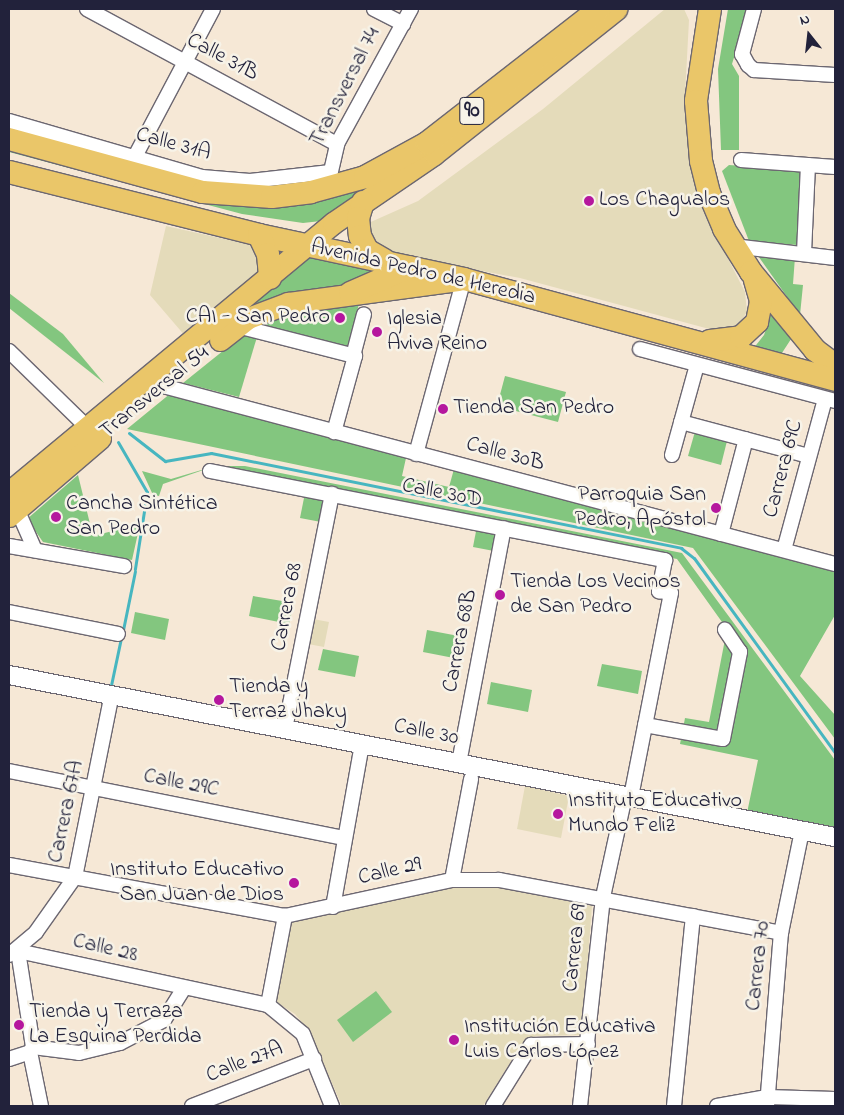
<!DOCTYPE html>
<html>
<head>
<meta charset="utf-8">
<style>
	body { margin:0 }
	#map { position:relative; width:844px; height:1115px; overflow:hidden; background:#f6e8d6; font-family:"Indie Flower",sans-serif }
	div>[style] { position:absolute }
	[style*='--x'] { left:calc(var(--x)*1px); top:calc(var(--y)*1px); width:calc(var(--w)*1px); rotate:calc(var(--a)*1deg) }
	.built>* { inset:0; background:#e4dbba }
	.green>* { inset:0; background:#83c67f }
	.stream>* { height:3px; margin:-1.5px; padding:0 1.5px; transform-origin:1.5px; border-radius:1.5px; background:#47b6c0 }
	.roads { filter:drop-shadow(1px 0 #6c6771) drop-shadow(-1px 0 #6c6771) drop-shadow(0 1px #6c6771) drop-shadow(0 -1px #6c6771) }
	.minor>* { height:14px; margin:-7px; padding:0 7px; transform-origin:7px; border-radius:7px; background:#fff }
	.tertiary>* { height:18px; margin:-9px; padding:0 9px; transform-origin:9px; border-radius:9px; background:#fff }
	.primary>* { height:21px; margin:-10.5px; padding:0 10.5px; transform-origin:10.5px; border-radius:10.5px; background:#eac669 }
	.trunk>* { height:22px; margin:-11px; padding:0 11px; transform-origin:11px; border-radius:11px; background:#eac669 }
	.dots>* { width:14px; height:14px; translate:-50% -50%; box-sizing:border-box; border:2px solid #f7f3e8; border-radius:50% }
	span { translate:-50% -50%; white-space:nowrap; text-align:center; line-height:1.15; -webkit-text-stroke:5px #f7f3e8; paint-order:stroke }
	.shield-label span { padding:1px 4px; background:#f7f3e8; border:1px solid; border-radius:4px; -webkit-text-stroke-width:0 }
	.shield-label { font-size:21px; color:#22223b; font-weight:700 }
	.street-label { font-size:22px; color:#22223b }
	.poi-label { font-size:22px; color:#22223b }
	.left { translate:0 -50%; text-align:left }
	.right { translate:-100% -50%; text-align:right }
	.frame { position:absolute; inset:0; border:10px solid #22223b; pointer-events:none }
	.north { position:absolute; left:784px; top:10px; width:50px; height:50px; -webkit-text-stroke:4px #f7f3e8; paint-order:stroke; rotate:344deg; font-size:14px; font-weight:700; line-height:20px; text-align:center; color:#22223b }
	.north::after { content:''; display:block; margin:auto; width:18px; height:22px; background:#22223b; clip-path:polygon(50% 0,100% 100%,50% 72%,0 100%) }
</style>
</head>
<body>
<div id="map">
	<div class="built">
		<i style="clip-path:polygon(665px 9px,684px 9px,689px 20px,685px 95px,690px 165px,717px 237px,745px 292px,747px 312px,738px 325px,713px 330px,520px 278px,376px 251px,364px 225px,418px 201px,543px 109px)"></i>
		<i style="clip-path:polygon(166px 226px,270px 249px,294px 254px,186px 337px,150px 295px)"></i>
		<i style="clip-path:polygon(313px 619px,329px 622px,324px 647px,308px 644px)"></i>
		<i style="clip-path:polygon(525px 786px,569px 796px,561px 838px,517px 829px)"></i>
		<i style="clip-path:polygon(460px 885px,492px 886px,592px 906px,582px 1035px,536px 1036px,522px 1044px,483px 1106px,342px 1106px,309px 1031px,295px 1014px,276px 1002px,290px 921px)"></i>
	</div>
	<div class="green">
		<i style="clip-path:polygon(728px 9px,749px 9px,732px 64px,739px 76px,739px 150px,721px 150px,718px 69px)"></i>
		<i style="clip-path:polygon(9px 144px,272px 203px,438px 146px,321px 221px,303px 223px,242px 214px,9px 152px)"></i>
		<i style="clip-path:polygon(729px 165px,801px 170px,797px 245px,749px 241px,722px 171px)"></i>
		<i style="clip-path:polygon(309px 253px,387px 274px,239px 316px,118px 413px)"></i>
		<i style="clip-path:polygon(756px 253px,795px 257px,793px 284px,803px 285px,800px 315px)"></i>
		<i style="clip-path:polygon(9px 293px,63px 334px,104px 383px,9px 308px)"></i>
		<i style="clip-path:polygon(359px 304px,347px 347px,255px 325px,284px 313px)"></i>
		<i style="clip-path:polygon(772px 312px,793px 336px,780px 356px,753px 349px,764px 335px)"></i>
		<i style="clip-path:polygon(244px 334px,257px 337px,239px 397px,183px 383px)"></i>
		<i style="clip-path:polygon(505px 376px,566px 392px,558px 422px,497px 406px)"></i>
		<i style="clip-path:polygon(171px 393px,406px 458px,402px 476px,449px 487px,454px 469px,835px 571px,835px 615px,800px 676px,835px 715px,835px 739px,693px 548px,127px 429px)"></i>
		<i style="clip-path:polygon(696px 428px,728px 437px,721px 465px,688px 456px)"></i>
		<i style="clip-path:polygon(215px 466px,245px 466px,682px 553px,835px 760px,835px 829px,747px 813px,758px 760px,680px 744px,685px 718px,709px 722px,727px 629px,677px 559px,209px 468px,163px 484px,159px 496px,153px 495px,142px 471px,171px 479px)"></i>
		<i style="clip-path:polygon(78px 475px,93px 536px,140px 524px,132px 560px,43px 542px,27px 519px)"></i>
		<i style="clip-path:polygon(305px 493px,326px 497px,321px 522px,300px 518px)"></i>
		<i style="clip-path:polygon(477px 526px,498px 530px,494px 551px,473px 547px)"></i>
		<i style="clip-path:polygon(253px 596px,294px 603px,289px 624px,249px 616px)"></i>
		<i style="clip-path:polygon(135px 612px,169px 619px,165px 640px,131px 633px)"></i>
		<i style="clip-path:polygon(427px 630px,464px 637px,459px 659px,423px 652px)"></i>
		<i style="clip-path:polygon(323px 649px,359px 656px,355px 677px,318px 670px)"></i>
		<i style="clip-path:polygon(602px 664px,642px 671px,638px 694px,597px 686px)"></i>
		<i style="clip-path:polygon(491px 682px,532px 690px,528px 712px,487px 704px)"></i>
		<i style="clip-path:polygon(376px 991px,392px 1012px,353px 1042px,337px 1020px)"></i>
	</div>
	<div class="stream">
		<i style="--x:129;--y:433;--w:46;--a:37.9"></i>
		<i style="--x:165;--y:461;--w:47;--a:-9.9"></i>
		<i style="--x:211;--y:453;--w:480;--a:11.4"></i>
		<i style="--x:681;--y:548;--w:16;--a:38"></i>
		<i style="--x:694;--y:558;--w:241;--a:54.1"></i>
		<i style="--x:118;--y:442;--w:58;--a:59.9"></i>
		<i style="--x:147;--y:492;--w:78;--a:98.9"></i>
		<i style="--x:123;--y:630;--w:60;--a:-78.5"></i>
		<i style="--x:110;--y:690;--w:53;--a:-78.1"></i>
	</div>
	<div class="roads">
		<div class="minor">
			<i style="--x:87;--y:9;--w:284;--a:28.4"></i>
			<i style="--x:374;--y:9;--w:33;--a:27"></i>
			<i style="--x:754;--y:9;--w:47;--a:104.9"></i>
			<i style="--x:742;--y:54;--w:13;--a:61"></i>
			<i style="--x:748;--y:65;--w:8;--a:40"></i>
			<i style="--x:754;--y:70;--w:81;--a:3.5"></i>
			<i style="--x:9;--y:121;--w:201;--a:16.2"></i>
			<i style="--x:202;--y:177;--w:48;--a:4.8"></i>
			<i style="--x:250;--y:181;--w:81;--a:-6.4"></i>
			<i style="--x:741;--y:160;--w:94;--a:4.3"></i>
			<i style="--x:131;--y:164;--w:175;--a:-62.1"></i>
			<i style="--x:329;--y:180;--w:37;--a:-77"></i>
			<i style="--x:337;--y:144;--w:154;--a:-61.3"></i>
			<i style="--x:733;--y:246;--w:103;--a:6.7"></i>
			<i style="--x:804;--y:253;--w:88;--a:-87.4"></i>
			<i style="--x:237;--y:326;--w:122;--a:14.3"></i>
			<i style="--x:355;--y:356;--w:79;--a:105.4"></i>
			<i style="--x:640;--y:349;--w:202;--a:14.9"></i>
			<i style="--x:9;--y:351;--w:112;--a:44.3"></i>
			<i style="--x:353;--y:356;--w:43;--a:-75.3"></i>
			<i style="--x:163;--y:386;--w:695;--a:14.84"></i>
			<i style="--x:681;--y:422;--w:132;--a:14.9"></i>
			<i style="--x:416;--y:454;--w:181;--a:-74.7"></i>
			<i style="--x:672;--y:455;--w:93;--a:-74.5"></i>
			<i style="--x:210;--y:471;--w:464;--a:11.1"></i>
			<i style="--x:665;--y:560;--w:32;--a:101"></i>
			<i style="--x:659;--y:591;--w:12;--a:9"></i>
			<i style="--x:671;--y:593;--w:208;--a:101.1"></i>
			<i style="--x:17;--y:509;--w:45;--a:66.3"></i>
			<i style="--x:721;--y:534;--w:98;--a:-75.3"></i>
			<i style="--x:9;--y:546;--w:117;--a:9.9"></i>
			<i style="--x:784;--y:550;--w:156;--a:-74.8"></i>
			<i style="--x:9;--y:612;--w:111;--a:11.4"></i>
			<i style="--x:645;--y:725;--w:79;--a:10.2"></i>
			<i style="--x:723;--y:739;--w:89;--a:-78.9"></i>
			<i style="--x:740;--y:652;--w:27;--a:-124"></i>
			<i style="--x:285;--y:729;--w:240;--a:-78.7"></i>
			<i style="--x:459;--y:763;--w:239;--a:-79.2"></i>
			<i style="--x:9;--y:771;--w:342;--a:11.3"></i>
			<i style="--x:9;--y:865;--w:281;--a:10.5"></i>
			<i style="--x:285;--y:916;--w:171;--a:-12.2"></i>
			<i style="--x:452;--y:880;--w:47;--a:0"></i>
			<i style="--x:499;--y:880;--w:287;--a:10.6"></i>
			<i style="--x:452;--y:880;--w:103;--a:-79.3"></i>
			<i style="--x:333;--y:907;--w:166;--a:-79.9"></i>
			<i style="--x:18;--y:951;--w:256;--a:12.2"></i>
			<i style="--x:268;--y:1005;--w:45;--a:39.6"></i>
			<i style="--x:303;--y:1034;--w:78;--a:68.1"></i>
			<i style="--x:18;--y:951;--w:97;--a:81.1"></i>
			<i style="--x:9;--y:955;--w:35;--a:-40"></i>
			<i style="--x:36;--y:932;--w:67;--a:-54.7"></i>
			<i style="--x:75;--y:877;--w:187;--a:-78.6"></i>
			<i style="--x:268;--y:1005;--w:91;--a:-79.2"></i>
			<i style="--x:30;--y:1052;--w:55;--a:78.5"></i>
			<i style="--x:9;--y:1059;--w:22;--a:-18"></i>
			<i style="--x:30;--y:1052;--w:6;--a:-59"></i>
			<i style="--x:33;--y:1047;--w:46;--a:7.4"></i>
			<i style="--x:79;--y:1053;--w:42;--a:-13.7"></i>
			<i style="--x:120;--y:1043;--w:50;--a:-27.6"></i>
			<i style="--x:164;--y:1020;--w:36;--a:-58"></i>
			<i style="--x:192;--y:1106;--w:131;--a:-21.1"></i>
			<i style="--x:493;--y:1106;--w:72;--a:-58.1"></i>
			<i style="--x:531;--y:1045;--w:57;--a:-1"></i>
			<i style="--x:580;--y:1106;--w:210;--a:-83.7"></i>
			<i style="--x:603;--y:897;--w:103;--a:-77.7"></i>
			<i style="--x:674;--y:1106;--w:191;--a:-84.3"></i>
			<i style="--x:717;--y:1106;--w:51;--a:-10.2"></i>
			<i style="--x:767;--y:1097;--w:68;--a:1.7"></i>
			<i style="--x:767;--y:1106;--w:174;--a:-85.4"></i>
			<i style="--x:781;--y:933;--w:104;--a:-78.4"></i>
		</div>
		<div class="tertiary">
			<i style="--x:9;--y:675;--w:842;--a:11.1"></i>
		</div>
		<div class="primary">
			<i style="--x:220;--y:340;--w:36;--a:-38"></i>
			<i style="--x:248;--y:318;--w:43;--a:-20.6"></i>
			<i style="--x:288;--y:303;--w:172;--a:-7.7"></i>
			<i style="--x:9;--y:492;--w:421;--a:-39.7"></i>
			<i style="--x:333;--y:223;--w:122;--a:-34.3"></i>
			<i style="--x:434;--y:154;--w:233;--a:-38.5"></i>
			<i style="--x:9;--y:516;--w:120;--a:-40.6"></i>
		</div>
		<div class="trunk">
			<i style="--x:710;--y:9;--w:93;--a:98.7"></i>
			<i style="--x:696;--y:101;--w:60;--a:85.2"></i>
			<i style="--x:701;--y:161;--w:33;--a:76"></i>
			<i style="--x:709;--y:193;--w:39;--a:67"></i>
			<i style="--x:724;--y:229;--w:51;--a:57.9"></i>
			<i style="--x:751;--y:272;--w:101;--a:50.6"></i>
			<i style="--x:815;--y:350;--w:25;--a:37"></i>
			<i style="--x:9;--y:139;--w:201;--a:15.3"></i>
			<i style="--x:203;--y:192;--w:69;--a:4.1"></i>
			<i style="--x:272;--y:197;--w:39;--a:-7"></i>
			<i style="--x:311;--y:192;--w:56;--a:-15.5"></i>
			<i style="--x:365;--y:177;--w:71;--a:-28.7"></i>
			<i style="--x:427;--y:143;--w:218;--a:-37.9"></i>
			<i style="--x:9;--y:172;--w:258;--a:14.1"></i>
			<i style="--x:259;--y:235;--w:210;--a:12.1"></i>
			<i style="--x:464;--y:279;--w:385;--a:15.2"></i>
			<i style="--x:363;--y:202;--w:17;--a:107"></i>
			<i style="--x:358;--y:218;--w:18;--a:84"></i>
			<i style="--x:360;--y:236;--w:16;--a:63"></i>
			<i style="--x:367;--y:250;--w:20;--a:30"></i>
			<i style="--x:259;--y:235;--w:21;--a:65"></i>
			<i style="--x:268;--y:254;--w:24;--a:85"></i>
			<i style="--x:350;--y:293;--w:65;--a:-23.4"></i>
			<i style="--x:710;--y:341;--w:31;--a:-7"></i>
			<i style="--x:741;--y:337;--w:22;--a:-43"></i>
			<i style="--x:757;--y:322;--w:21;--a:-79"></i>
			<i style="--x:761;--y:301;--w:22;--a:-106"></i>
		</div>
	</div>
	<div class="dots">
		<i style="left:589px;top:201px;background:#b5179e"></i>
		<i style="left:340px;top:318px;background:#b5179e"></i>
		<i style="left:377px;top:332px;background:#b5179e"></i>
		<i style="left:443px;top:409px;background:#b5179e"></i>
		<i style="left:716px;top:508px;background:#b5179e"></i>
		<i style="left:56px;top:517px;background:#b5179e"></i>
		<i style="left:500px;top:595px;background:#b5179e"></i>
		<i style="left:219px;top:700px;background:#b5179e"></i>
		<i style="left:558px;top:814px;background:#b5179e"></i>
		<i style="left:294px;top:883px;background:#b5179e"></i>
		<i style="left:19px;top:1025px;background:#b5179e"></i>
		<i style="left:454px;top:1040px;background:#b5179e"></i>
	</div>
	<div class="shield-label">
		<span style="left:472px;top:111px">90</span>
	</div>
	<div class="street-label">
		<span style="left:222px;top:58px;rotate:28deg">Calle 31B</span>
		<span style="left:346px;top:87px;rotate:-63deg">Transversal 74</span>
		<span style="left:173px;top:145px;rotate:15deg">Calle 31A</span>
		<span style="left:423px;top:273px;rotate:13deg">Avenida Pedro de Heredia</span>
		<span style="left:155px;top:393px;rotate:-39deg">Transversal 54</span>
		<span style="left:505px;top:455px;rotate:15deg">Calle 30B</span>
		<span style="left:784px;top:469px;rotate:-75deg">Carrera 69C</span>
		<span style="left:442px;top:494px;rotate:11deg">Calle 30D</span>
		<span style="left:288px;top:607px;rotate:-79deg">Carrera 68</span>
		<span style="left:461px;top:641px;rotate:-79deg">Carrera 68B</span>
		<span style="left:426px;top:733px;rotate:11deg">Calle 30</span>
		<span style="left:181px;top:784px;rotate:11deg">Calle 29C</span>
		<span style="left:67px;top:812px;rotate:-78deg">Carrera 67A</span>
		<span style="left:390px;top:872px;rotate:-13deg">Calle 29</span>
		<span style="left:576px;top:948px;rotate:-84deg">Carrera 69</span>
		<span style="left:105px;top:949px;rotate:13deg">Calle 28</span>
		<span style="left:759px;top:966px;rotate:-84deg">Carrera 70</span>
		<span style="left:245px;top:1063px;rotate:-21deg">Calle 27A</span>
	</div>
	<div class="poi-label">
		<span class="left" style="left:599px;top:201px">Los Chagualos</span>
		<span class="right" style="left:330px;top:318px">CAI - San Pedro</span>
		<span class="left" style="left:387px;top:332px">Iglesia<br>Aviva Reino</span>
		<span class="left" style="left:453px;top:409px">Tienda San Pedro</span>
		<span class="right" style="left:706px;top:508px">Parroquia San<br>Pedro, Apóstol</span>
		<span class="left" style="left:66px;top:517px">Cancha Sintética<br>San Pedro</span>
		<span class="left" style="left:510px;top:595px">Tienda Los Vecinos<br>de San Pedro</span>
		<span class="left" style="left:229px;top:700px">Tienda y<br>Terraz Jhaky</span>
		<span class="left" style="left:568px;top:814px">Instituto Educativo<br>Mundo Feliz</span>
		<span class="right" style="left:284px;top:883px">Instituto Educativo<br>San Juan de Dios</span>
		<span class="left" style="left:29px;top:1025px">Tienda y Terraza<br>La Esquina Perdida</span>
		<span class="left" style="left:464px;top:1040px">Institución Educativa<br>Luis Carlos López</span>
	</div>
	<div class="frame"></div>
	<div class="north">N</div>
</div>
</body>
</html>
